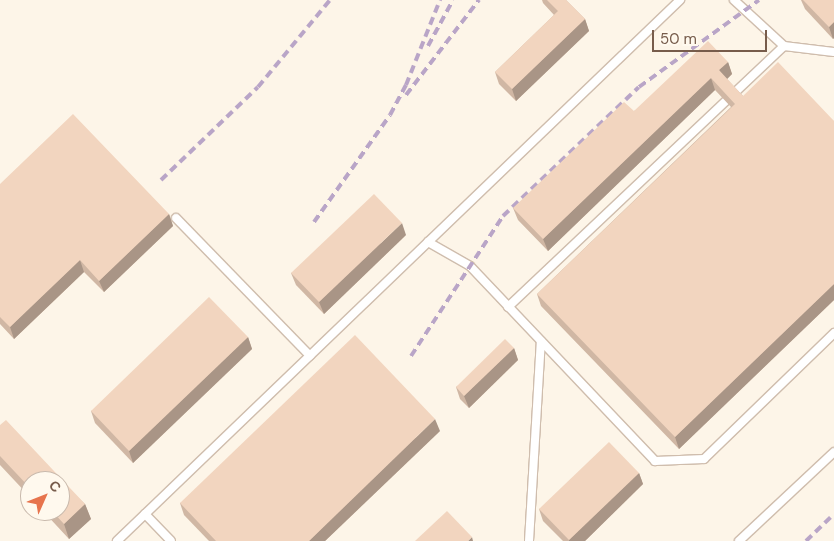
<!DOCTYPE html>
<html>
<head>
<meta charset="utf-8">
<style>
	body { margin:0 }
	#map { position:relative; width:834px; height:541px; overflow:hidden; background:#fdf5e8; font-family:"DM Sans",sans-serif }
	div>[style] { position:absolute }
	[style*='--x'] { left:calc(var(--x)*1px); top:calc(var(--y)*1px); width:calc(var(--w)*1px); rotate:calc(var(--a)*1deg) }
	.roads { filter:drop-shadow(1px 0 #cfbdad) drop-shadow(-1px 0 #cfbdad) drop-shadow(0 1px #cfbdad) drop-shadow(0 -1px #cfbdad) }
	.service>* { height:8px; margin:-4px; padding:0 4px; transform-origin:4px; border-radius:4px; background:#fff }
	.rail>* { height:4px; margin-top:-2px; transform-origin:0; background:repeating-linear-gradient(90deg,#b9a5c7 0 8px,transparent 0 13px) }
	.wall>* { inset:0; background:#d0b7a4 }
	.shaded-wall>* { inset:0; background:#a99586 }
	.building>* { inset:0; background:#f2d5bf }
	span { translate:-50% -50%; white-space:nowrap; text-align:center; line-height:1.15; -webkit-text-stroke:4px #fff9ee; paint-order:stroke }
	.north { position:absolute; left:20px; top:471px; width:50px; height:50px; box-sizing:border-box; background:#fff9ee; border:1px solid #c9baad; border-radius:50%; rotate:46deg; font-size:14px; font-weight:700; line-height:20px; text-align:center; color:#775c4b }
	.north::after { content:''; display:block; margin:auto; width:18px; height:22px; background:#e7744d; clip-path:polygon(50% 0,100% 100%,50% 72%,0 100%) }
	.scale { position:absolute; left:652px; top:30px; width:115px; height:22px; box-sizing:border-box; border:2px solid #775c4b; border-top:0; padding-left:6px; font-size:15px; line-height:18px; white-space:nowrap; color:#775c4b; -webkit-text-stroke:4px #fff9ee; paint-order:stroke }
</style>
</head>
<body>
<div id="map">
	<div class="roads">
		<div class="service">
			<i style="--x:734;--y:0;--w:68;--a:42.6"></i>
			<i style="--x:176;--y:218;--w:192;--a:45.8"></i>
			<i style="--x:428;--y:242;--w:48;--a:29.7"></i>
			<i style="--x:470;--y:266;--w:269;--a:46.5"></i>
			<i style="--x:655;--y:461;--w:49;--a:-2.3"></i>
			<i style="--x:704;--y:459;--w:181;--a:-44.1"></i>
			<i style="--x:508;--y:307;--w:380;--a:-43.4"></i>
			<i style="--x:784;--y:46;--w:50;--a:6.8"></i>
			<i style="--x:145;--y:514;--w:37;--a:46"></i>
			<i style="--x:117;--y:541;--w:781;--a:-43.86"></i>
			<i style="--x:529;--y:541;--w:200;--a:-86.6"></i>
			<i style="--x:739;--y:541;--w:130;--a:-43.1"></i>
		</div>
	</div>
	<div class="rail">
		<i style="--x:428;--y:46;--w:52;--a:-61.5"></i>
		<i style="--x:406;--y:95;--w:120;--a:-52.5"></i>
		<i style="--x:161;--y:180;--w:134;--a:-43.8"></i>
		<i style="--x:258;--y:87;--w:113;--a:-50.4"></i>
		<i style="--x:314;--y:222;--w:131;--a:-54.6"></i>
		<i style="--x:390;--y:115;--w:34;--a:-62"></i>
		<i style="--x:406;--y:85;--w:92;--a:-68.2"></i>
		<i style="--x:411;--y:356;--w:168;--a:-56.7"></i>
		<i style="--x:503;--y:216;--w:187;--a:-43.5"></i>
		<i style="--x:639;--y:87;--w:148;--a:-35.9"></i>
		<i style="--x:806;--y:541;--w:39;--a:-44"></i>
	</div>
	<div class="wall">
		<i style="clip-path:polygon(542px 0,566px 0,585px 19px,589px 31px,516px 101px,499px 84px,495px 72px,554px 15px,543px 3px)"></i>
		<i style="clip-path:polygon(801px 0,834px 0,834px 38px,833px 39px,805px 9px)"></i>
		<i style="clip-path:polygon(728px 62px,732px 74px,727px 79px,743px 96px,834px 121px,834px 300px,679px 449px,541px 306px,537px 294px,731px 107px,715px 90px,548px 251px,518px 220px,513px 208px,634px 111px)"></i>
		<i style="clip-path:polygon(0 184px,169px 214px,173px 226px,104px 292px,84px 272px,14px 339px,0 324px)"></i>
		<i style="clip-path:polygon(406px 235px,324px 314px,296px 285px,291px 273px)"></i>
		<i style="clip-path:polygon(248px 337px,252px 349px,133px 463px,95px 423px,91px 411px)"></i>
		<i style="clip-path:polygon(514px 348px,518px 360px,469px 408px,460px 399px,456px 387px)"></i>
		<i style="clip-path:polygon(0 425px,85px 504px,91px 519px,69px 539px,43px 511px,60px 511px,30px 481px,30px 497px,0 465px)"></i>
		<i style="clip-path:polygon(440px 431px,325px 541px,209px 541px,184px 515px,180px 503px)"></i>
		<i style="clip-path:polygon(639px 473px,643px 484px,585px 541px,563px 541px,543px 521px,539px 509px)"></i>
	</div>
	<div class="shaded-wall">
		<i style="clip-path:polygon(585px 19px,589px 31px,516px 101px,512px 89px)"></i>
		<i style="clip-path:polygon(834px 22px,834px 38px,833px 39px,829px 27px)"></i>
		<i style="clip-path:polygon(728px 62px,732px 74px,724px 82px,719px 70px)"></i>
		<i style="clip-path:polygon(711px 78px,715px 90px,548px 251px,543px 239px)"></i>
		<i style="clip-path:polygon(169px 214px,173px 226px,104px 292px,99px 281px)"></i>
		<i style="clip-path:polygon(402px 223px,406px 235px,324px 314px,319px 302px)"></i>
		<i style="clip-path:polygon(80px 260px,84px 272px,14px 339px,10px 327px)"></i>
		<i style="clip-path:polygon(834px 284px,834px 300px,679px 449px,675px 437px)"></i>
		<i style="clip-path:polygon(248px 337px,252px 349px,133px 463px,129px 451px)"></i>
		<i style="clip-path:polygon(514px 348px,518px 360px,469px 408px,464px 396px)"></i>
		<i style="clip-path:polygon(435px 419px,440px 431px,325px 541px,309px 541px)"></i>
		<i style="clip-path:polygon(639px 473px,643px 484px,585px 541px,569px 541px,569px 540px)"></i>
		<i style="clip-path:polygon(85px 504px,91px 519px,69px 539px,64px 524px)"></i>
		<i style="clip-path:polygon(472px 537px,473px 541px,468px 541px)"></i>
	</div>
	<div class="building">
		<i style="clip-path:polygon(547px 0,566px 0,585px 19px,512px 89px,495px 72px,558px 11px)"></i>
		<i style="clip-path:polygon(803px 0,834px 0,834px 22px,829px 27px)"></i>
		<i style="clip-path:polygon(708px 41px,728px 62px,719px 70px,743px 96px,778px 62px,834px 121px,834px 284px,675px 437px,537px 294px,735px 104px,711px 78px,543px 239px,513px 208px,624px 102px,634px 111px)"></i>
		<i style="clip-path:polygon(73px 114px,169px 214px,99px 281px,80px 260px,10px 327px,0 317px,0 184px)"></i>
		<i style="clip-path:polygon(374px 194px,402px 223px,319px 302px,291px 273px)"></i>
		<i style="clip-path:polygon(209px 297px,248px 337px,129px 451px,91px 411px)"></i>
		<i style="clip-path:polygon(355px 335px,435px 419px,309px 541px,216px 541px,180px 503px)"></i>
		<i style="clip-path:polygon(505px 339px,514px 348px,464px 396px,456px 387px)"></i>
		<i style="clip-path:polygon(6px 420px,85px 504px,64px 524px,52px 511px,60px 511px,60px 481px,30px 481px,30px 488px,0 456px,0 425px)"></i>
		<i style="clip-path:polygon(609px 442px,639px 473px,569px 540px,539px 509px)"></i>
		<i style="clip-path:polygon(447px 511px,472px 537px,468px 541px,415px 541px)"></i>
	</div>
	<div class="north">С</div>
	<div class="scale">50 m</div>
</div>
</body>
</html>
